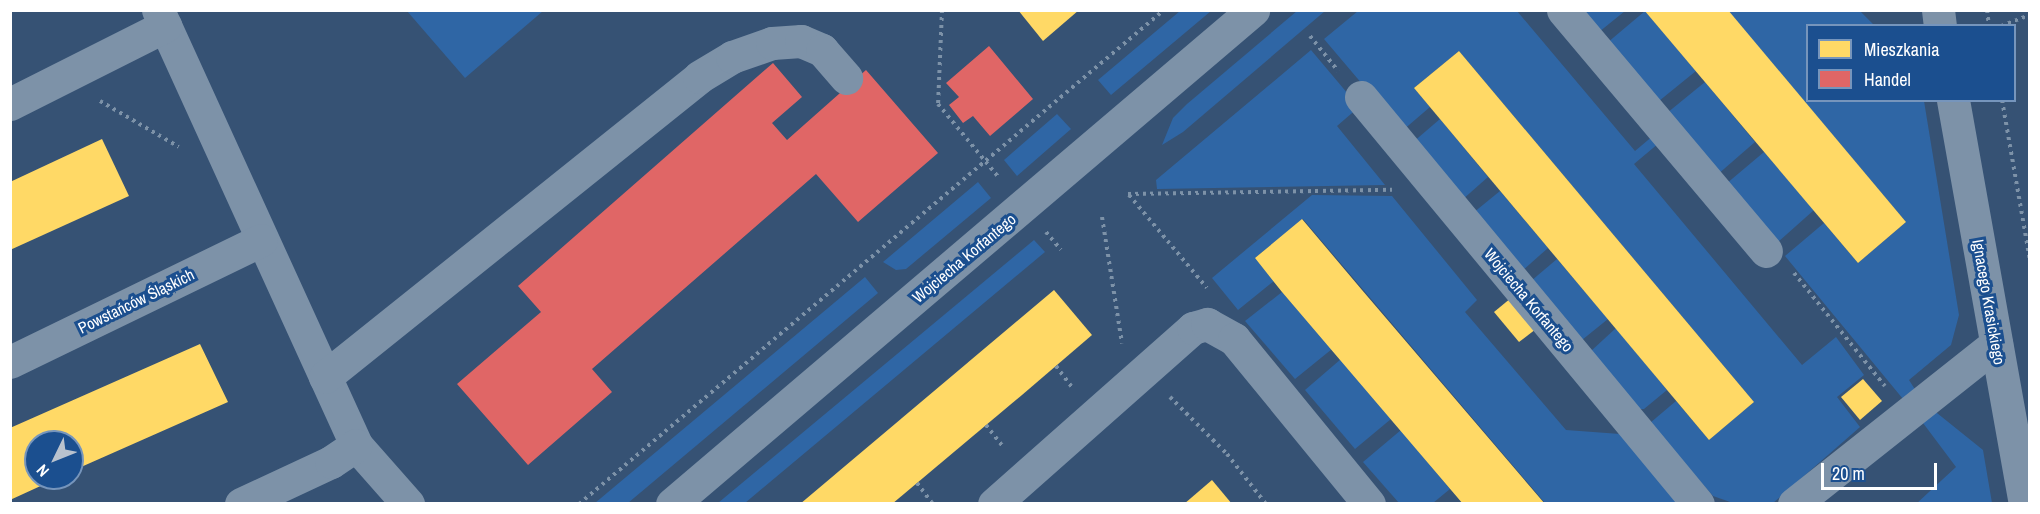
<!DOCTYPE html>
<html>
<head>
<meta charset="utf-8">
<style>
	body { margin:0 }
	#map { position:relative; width:2040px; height:514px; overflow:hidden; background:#365274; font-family:"Archivo Narrow",sans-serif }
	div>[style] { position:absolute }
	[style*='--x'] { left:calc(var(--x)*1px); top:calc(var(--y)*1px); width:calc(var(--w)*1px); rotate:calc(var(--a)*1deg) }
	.green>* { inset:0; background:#2f66a5 }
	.homes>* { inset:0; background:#ffd966 }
	.shops>* { inset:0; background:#e06666 }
	.path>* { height:4px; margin-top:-2px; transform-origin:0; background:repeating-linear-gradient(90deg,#7d92a8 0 3px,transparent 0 7.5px) }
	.minor>* { height:33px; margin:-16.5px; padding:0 16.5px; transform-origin:16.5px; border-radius:16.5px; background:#7d92a8 }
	span { translate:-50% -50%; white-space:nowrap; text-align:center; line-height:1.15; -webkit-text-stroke:6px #1b4f8f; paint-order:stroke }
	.street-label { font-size:16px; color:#fff }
	.frame { position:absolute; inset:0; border:12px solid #fff; pointer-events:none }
	.legend { position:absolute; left:1806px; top:24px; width:210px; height:78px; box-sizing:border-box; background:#1b4f8f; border:2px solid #7695bc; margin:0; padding:8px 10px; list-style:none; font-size:18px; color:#fff }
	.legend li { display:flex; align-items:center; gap:12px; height:30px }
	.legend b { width:30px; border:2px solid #7695bc }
	.north { position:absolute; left:24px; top:430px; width:60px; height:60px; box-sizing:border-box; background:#1b4f8f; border:2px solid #7695bc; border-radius:50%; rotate:227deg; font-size:16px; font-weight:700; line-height:24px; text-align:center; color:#fff }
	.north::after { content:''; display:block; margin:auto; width:21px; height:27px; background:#b9c2ce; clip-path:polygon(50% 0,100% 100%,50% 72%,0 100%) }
	.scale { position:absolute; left:1821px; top:463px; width:116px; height:27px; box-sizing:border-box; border:3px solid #fff; border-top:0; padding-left:8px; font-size:18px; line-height:21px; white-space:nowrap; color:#fff; -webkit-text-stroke:4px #1b4f8f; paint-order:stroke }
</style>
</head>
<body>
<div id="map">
	<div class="green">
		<i style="clip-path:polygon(407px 11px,543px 11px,465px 78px)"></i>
		<i style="clip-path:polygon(1180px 11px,1211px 11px,1111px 95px,1098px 80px)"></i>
		<i style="clip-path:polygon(1297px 11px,1325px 11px,1183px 132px,1162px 145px,1173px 118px,1187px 104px)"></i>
		<i style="clip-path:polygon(1358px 11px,1517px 11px,1635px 151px,1654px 135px,1659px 143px,1634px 164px,1802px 365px,1836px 337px,1864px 375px,1837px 397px,1860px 427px,1773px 503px,1733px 503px,1713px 496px,1650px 423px,1676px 401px,1709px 440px,1754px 402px,1459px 51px,1414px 88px,1430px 107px,1402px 131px,1324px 39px)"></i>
		<i style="clip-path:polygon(1580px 11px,1625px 11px,1599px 32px)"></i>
		<i style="clip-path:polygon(1645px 11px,1696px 71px,1659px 101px,1607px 43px)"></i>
		<i style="clip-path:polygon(1728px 11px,1860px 11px,1874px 25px,1808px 26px,1808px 100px,1924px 101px,1959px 315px,1951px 345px,1909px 380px,1916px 391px,1903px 399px,1785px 256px,1824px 223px,1858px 263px,1906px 222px)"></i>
		<i style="clip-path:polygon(1311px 50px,1359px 107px,1337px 126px,1385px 185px,1157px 189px,1156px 180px)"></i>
		<i style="clip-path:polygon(1705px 82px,1755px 142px,1717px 175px,1667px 113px)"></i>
		<i style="clip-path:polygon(1057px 114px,1071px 129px,1017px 176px,1004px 160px)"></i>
		<i style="clip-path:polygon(1440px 119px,1488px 177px,1462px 200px,1412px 143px)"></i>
		<i style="clip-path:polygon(1764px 152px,1814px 210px,1777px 243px,1726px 184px)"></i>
		<i style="clip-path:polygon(978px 182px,991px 198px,906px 269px,896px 270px,883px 262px)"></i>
		<i style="clip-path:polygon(1500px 191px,1548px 248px,1522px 271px,1473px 213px)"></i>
		<i style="clip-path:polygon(1312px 195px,1392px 196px,1477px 300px,1465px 312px,1566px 430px,1620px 434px,1683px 503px,1545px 503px,1303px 219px,1255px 258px,1274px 281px,1238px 310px,1212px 278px)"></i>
		<i style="clip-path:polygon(1034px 240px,1045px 252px,745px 503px,718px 503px)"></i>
		<i style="clip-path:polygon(1557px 259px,1608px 319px,1582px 340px,1531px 281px)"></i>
		<i style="clip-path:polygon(865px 277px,878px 293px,628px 503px,595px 503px)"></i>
		<i style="clip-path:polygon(1282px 292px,1332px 349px,1295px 379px,1245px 321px)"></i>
		<i style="clip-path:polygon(1616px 328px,1667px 390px,1644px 409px,1639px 409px,1591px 351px)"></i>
		<i style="clip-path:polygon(1341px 359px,1391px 419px,1355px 449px,1305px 390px)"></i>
		<i style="clip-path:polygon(1932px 409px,1983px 450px,1992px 503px,1916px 504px,1956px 467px,1920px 419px)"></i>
		<i style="clip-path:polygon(1401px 430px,1450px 489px,1433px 503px,1399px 503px,1363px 462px)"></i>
	</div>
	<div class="homes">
		<i style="clip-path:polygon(1018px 10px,1079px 10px,1043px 41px)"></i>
		<i style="clip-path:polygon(1644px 10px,1728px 10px,1906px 222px,1858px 263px)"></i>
		<i style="clip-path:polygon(1459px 51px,1754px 402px,1709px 440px,1414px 88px)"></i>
		<i style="clip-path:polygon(102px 139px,129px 196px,10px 250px,10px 182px)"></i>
		<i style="clip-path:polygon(1302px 219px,1362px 290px,1545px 504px,1463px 504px,1282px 292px,1255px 258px)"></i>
		<i style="clip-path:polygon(1054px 290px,1092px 335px,1022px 395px,892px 504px,800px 504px)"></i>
		<i style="clip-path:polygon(1511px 298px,1536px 329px,1519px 342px,1494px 312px)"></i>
		<i style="clip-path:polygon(200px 344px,228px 402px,72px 471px,72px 442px,36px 442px,36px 478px,58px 478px,10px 500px,10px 428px)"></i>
		<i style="clip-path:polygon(1863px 379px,1882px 401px,1860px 420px,1841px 397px)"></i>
		<i style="clip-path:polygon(1212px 480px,1232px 504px,1184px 504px)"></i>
	</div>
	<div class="shops">
		<i style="clip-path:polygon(989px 46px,1033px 99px,990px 136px,973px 116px,963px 123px,949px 105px,959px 97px,946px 83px)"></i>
		<i style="clip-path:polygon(773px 63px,802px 97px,772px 123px,787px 140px,866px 70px,938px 153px,858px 222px,816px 174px,592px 369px,612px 392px,528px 465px,457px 384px,541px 312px,518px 286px)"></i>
	</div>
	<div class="path">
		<i style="--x:942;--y:10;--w:94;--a:92.4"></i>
		<i style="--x:938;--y:104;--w:97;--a:50.4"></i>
		<i style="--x:1987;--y:10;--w:16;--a:83"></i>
		<i style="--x:2001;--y:26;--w:31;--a:-21"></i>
		<i style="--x:1310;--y:36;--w:45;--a:51.3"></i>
		<i style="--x:2002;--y:100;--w:162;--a:80.1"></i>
		<i style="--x:100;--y:101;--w:91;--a:30.2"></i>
		<i style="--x:1128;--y:194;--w:264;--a:-0.9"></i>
		<i style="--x:1129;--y:195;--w:121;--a:50"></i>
		<i style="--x:1102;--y:217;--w:128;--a:81"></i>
		<i style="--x:1046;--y:232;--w:23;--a:50"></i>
		<i style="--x:1794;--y:273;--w:145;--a:51.2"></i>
		<i style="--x:1056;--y:366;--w:26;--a:53"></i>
		<i style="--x:1170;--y:397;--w:81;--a:45"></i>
		<i style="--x:1227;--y:454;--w:63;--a:52"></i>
		<i style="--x:986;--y:425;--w:29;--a:52"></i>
		<i style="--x:917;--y:483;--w:26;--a:53"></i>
		<i style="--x:579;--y:504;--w:766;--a:-40.18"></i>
	</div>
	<div class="minor">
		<i style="--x:158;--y:10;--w:478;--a:65.5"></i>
		<i style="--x:356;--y:445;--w:79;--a:48.6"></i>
		<i style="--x:1563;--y:10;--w:315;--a:49.9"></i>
		<i style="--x:1938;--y:10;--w:16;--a:83"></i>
		<i style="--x:1361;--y:97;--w:528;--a:50.37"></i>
		<i style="--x:1953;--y:100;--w:410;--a:79.9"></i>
		<i style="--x:10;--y:104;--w:174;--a:-26.7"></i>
		<i style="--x:10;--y:362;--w:279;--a:-25.9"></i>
		<i style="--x:325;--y:377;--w:479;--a:-38.7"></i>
		<i style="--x:699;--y:77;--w:39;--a:-31"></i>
		<i style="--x:732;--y:57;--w:42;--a:-19.3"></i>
		<i style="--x:772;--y:43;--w:29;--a:-4"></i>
		<i style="--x:801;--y:41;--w:23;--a:23"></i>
		<i style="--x:822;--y:50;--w:37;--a:49"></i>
		<i style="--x:241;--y:504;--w:99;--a:-25"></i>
		<i style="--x:331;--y:462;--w:30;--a:-34"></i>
		<i style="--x:672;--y:504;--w:763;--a:-40.37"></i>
		<i style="--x:994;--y:504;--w:266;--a:-41.5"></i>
		<i style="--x:1193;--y:328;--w:15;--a:-16"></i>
		<i style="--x:1207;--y:324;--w:31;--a:29"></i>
		<i style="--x:1234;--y:339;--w:213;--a:50.7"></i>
		<i style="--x:1794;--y:504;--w:258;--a:-38.4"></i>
	</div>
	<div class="street-label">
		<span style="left:964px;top:258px;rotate:-40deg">Wojciecha Korfantego</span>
		<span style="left:1529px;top:300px;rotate:50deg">Wojciecha Korfantego</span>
		<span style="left:136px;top:301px;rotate:-26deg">Powstańców Śląskich</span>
		<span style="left:1989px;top:302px;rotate:80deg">Ignacego Krasickiego</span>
	</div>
	<div class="frame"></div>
	<ul class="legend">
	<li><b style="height:16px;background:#ffd966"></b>Mieszkania</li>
	<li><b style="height:16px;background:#e06666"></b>Handel</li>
	</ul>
	<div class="north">N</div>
	<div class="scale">20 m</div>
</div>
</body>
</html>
